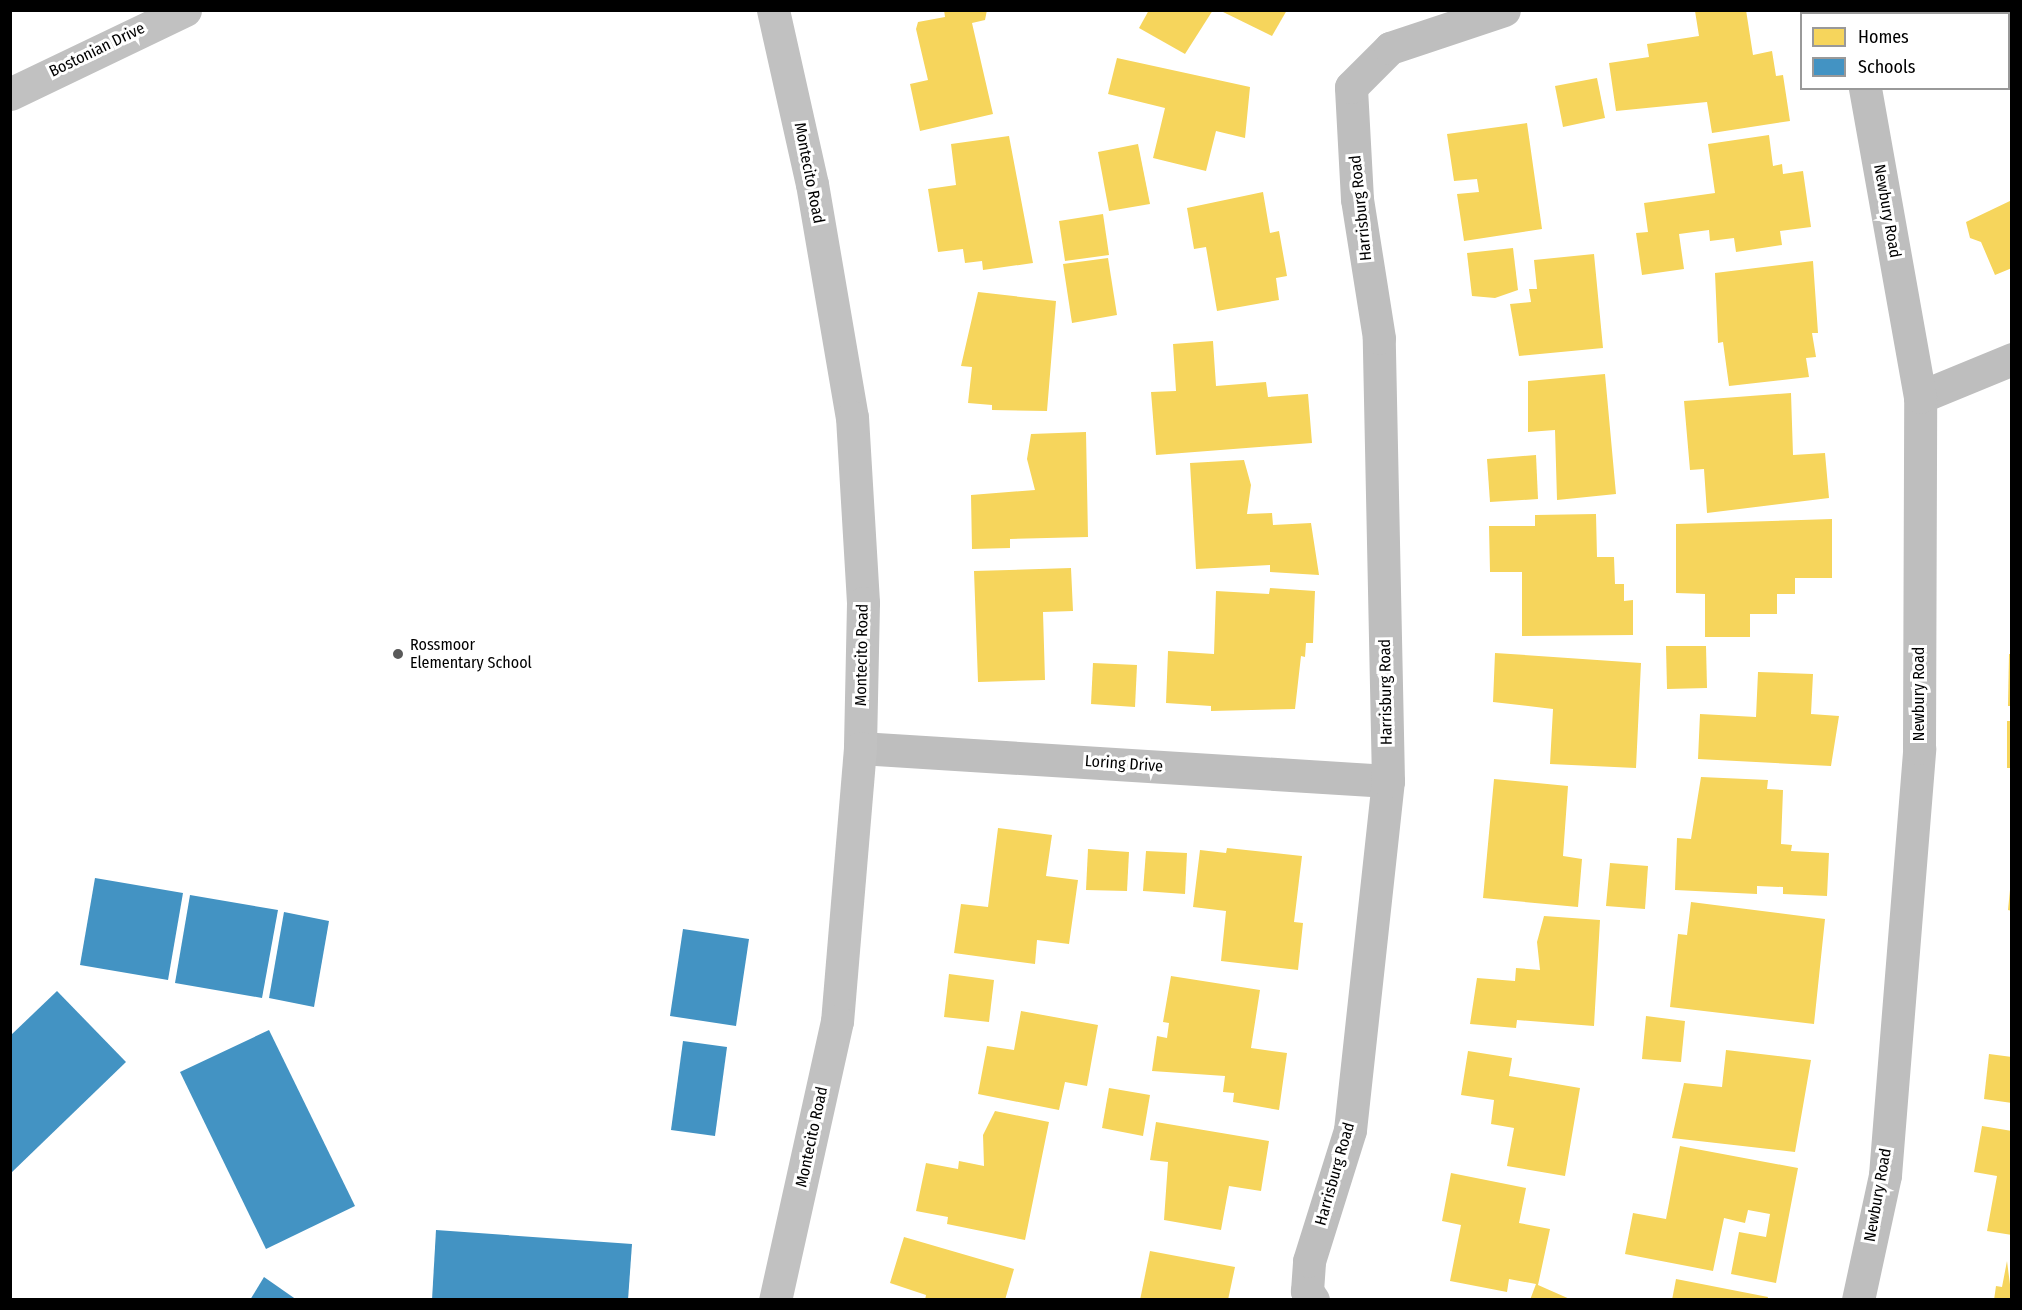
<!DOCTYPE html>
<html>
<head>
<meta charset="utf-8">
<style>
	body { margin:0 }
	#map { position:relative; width:2022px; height:1310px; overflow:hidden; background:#fff; font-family:"Fira Sans Condensed",sans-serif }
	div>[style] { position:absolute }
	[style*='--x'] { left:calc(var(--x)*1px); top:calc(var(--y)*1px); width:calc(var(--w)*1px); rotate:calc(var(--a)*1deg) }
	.homes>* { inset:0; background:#f6d55c }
	.schools>* { inset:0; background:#4393c3 }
	.street>* { height:33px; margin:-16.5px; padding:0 16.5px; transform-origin:16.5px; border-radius:16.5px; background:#bebebe }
	.secondary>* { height:33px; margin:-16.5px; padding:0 16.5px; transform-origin:16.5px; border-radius:16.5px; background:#c1c1c1 }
	.dots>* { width:16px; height:16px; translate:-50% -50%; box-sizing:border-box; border:3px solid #fff; border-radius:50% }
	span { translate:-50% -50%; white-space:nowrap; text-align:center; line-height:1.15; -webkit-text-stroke:6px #fff; paint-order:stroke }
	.street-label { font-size:16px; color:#000 }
	.poi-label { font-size:16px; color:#000 }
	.left { translate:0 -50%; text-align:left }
	.frame { position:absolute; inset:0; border:12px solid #000; pointer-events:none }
	.legend { position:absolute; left:1800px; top:12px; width:210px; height:78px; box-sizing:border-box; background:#fff; border:2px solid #999; margin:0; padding:8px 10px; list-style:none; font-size:18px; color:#000 }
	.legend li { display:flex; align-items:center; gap:12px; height:30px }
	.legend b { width:30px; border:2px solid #999 }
</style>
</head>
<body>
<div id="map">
	<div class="homes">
		<i style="clip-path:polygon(944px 10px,987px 10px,985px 20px,972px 23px,993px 114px,920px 131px,910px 84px,928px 80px,916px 29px,918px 22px,945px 17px)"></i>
		<i style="clip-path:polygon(1149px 10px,1213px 10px,1185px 54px,1139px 28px)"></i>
		<i style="clip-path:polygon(1219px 10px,1287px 10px,1272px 36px)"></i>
		<i style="clip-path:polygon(1746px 10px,1753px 55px,1772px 51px,1776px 76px,1783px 75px,1790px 121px,1712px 133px,1707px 102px,1616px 111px,1609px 63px,1649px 57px,1647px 44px,1699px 36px,1695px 11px)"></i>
		<i style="clip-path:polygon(1946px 10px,2012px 10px,2012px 43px,2008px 14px)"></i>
		<i style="clip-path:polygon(1117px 58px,1250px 87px,1245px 138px,1216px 131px,1206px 171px,1153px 158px,1165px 108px,1108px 94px)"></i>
		<i style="clip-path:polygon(1597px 78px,1605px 118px,1563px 127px,1555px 86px)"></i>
		<i style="clip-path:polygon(1527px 123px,1542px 229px,1464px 241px,1457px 194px,1479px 192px,1477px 179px,1454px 181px,1447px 134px)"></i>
		<i style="clip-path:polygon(1769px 135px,1773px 166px,1782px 164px,1783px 174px,1803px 171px,1811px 227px,1780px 231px,1782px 245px,1736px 252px,1734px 238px,1710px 241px,1709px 230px,1679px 234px,1684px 269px,1642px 275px,1636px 233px,1648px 232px,1644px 203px,1715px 193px,1708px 144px)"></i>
		<i style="clip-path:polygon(1009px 136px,1033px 263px,983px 270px,982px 261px,965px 263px,963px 249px,938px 252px,928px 189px,956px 185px,951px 144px)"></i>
		<i style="clip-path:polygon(1138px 144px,1150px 204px,1109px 211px,1098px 152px)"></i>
		<i style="clip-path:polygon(1263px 192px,1270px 233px,1279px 231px,1287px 276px,1276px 278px,1279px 300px,1217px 311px,1206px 247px,1194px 249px,1187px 208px)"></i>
		<i style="clip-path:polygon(2012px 200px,2012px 268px,1995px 275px,1981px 242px,1970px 238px,1966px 222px)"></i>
		<i style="clip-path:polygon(1103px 214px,1109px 255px,1065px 261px,1059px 221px)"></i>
		<i style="clip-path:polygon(1513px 248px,1518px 290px,1495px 298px,1472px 296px,1467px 253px)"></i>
		<i style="clip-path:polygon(1594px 254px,1603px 348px,1519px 356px,1510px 304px,1531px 302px,1529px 289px,1537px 289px,1534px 260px)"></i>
		<i style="clip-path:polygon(1108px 258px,1117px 315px,1072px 323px,1063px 264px)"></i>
		<i style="clip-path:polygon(1813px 261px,1818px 333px,1812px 333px,1816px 357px,1806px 358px,1809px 377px,1729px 386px,1723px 342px,1718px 343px,1715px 273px)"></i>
		<i style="clip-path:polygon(978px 292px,1056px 301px,1047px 411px,992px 410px,992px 405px,968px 403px,972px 367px,961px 366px)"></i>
		<i style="clip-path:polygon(1213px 341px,1216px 386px,1266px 382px,1268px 397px,1308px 394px,1312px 443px,1156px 455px,1151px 392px,1176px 391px,1173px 344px)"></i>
		<i style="clip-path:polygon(1605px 374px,1616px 494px,1557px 500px,1555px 430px,1528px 432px,1528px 381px)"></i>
		<i style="clip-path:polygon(1791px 393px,1793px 455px,1825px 453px,1829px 498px,1707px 513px,1704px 469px,1690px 470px,1684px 401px)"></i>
		<i style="clip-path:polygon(1086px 432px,1088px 537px,1010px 539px,1010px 548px,972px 549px,971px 495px,1035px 490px,1027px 459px,1031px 434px)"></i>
		<i style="clip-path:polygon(1536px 455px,1538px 499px,1490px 502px,1487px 459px)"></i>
		<i style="clip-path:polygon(1244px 460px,1251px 485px,1247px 514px,1272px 513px,1273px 525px,1311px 523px,1319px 575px,1270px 572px,1270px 565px,1196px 569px,1190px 463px)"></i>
		<i style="clip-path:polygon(1596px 514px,1597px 557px,1614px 557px,1615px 584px,1624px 584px,1624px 601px,1633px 600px,1633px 635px,1522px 636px,1522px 572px,1490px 572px,1489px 526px,1535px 526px,1535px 515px)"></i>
		<i style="clip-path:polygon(1832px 519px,1832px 578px,1795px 578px,1795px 594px,1777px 594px,1777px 614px,1750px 614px,1750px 637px,1705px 637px,1705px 594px,1676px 593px,1676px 524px)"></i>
		<i style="clip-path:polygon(1071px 568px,1073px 611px,1043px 612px,1045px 680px,978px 682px,974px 571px)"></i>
		<i style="clip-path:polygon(1270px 588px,1315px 591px,1313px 643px,1306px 643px,1305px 657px,1301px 656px,1295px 709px,1211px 711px,1211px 706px,1166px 703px,1168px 651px,1214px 654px,1216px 591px,1269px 594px)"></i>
		<i style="clip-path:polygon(1666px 646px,1706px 646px,1707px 688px,1667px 689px)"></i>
		<i style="clip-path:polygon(1495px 653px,1641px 663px,1636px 768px,1550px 764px,1553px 709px,1493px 702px)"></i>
		<i style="clip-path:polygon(2009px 654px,2012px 654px,2012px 706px,2008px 706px)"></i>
		<i style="clip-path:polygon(1093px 663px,1137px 665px,1135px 707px,1091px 704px)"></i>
		<i style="clip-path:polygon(1758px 672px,1813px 674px,1811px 714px,1839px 716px,1831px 766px,1698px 759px,1700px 714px,1756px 717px)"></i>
		<i style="clip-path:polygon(2007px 721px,2012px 721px,2012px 768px,2007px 768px)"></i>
		<i style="clip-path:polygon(1701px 777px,1768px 780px,1767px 789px,1783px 790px,1781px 844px,1792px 845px,1791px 851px,1829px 853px,1827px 896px,1783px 894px,1783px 887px,1757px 886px,1757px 894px,1675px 890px,1677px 838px,1691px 839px)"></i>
		<i style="clip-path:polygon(1494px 779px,1568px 786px,1563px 856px,1582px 859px,1578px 907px,1483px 898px)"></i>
		<i style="clip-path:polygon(998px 828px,1052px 835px,1046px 876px,1078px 880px,1069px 944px,1037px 940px,1035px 964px,954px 953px,961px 904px,988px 907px)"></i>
		<i style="clip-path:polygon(1227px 848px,1302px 856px,1294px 922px,1303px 923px,1298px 970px,1221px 961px,1226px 911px,1193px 907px,1200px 850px,1226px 853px)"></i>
		<i style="clip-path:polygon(1088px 849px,1129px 852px,1127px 891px,1086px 890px)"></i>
		<i style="clip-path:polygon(1146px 851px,1187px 853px,1185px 894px,1143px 891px)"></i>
		<i style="clip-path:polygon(1610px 863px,1648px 866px,1645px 909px,1606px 906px)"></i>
		<i style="clip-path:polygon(2010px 890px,2012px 890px,2012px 911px,2008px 910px)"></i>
		<i style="clip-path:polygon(1691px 902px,1825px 919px,1814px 1024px,1670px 1007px,1678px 934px,1687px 935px)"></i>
		<i style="clip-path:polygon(1544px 916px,1600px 920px,1594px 1026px,1517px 1020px,1516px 1028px,1470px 1024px,1477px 978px,1515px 981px,1516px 968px,1540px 970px,1537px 942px)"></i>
		<i style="clip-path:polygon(949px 974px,994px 980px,989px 1022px,944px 1017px)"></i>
		<i style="clip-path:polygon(1171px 976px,1260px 990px,1251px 1048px,1287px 1053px,1279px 1110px,1233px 1102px,1234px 1093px,1223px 1092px,1225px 1076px,1152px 1071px,1157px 1036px,1167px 1038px,1169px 1023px,1163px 1022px)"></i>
		<i style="clip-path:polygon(1021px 1011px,1098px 1025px,1087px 1086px,1065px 1082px,1059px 1110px,978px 1094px,987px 1046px,1014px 1050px)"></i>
		<i style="clip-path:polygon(1646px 1016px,1685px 1021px,1681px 1062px,1642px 1059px)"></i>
		<i style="clip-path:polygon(1726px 1050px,1811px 1060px,1795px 1152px,1672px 1138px,1684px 1083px,1722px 1087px)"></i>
		<i style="clip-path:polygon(1468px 1051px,1512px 1058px,1509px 1076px,1580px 1088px,1565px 1176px,1507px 1166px,1514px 1128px,1491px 1124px,1494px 1100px,1461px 1095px)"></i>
		<i style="clip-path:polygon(1989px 1054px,2012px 1057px,2012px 1103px,1984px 1099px)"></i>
		<i style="clip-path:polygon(1109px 1088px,1150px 1095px,1143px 1136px,1102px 1128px)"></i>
		<i style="clip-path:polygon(995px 1111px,1049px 1122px,1025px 1240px,947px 1224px,948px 1217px,916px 1211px,926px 1163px,958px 1169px,959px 1161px,984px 1166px,983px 1135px)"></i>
		<i style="clip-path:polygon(1156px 1122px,1269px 1141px,1261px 1191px,1229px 1186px,1221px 1230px,1164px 1220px,1168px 1162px,1150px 1160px)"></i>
		<i style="clip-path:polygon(1982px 1126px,2012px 1131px,2012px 1235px,1987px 1231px,1997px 1176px,1974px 1172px)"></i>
		<i style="clip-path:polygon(1680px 1146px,1798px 1168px,1776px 1283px,1731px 1274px,1739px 1232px,1766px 1237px,1770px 1214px,1748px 1210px,1745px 1223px,1724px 1218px,1713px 1271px,1625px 1254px,1633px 1213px,1666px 1219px)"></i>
		<i style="clip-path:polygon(1451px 1173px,1526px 1188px,1519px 1223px,1550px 1229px,1538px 1285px,1572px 1300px,1530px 1300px,1536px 1284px,1509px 1279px,1507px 1292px,1450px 1281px,1461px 1225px,1442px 1221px)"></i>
		<i style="clip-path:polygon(904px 1237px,1014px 1269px,1005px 1300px,925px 1300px,926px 1295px,890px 1283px)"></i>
		<i style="clip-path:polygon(1150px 1251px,1235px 1267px,1228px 1300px,1140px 1300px)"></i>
		<i style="clip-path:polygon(2007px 1261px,2012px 1300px,1994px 1300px,1996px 1286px,2002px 1287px)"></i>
		<i style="clip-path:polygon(1676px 1279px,1768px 1297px,1767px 1300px,1672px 1300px)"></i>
	</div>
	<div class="schools">
		<i style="clip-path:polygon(95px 878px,183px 893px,168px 980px,80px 965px)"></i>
		<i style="clip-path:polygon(190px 895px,278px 910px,262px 998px,175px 983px)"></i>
		<i style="clip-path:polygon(284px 912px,329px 921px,314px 1007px,269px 998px)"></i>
		<i style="clip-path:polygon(683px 929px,749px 939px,736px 1026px,670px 1016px)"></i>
		<i style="clip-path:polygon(57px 991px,126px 1062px,10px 1174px,10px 1036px)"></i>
		<i style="clip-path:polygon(269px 1030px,355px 1206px,266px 1249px,180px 1072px)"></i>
		<i style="clip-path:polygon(683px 1041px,727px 1047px,715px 1136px,671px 1130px)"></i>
		<i style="clip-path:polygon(436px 1230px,632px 1244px,628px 1300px,432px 1300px)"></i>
		<i style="clip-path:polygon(264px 1277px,297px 1300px,250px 1300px)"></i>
	</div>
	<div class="street">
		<i style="--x:1851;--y:10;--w:4;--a:90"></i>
		<i style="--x:1920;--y:397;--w:100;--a:-22.4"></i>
		<i style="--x:860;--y:748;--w:529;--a:3.58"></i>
		<i style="--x:1313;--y:1300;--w:11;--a:-124"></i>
		<i style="--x:1307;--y:1291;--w:30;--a:-86"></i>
		<i style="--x:1309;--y:1261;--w:137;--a:-72.6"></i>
		<i style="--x:1350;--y:1130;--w:351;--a:-83.8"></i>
		<i style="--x:1388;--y:781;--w:443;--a:-91.2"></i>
		<i style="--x:1379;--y:338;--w:141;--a:-99"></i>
		<i style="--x:1357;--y:199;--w:112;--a:-93.1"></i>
		<i style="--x:1351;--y:87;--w:55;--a:-45"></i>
		<i style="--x:1390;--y:48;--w:120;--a:-18.4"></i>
		<i style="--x:1858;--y:1300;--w:128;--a:-77.8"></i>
		<i style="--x:1885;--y:1175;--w:428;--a:-85.4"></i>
		<i style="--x:1919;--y:748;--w:351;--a:-89.8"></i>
		<i style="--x:1920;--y:397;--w:314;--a:-100.1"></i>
	</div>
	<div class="secondary">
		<i style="--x:773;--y:10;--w:178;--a:77.4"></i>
		<i style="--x:812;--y:184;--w:236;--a:80.3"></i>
		<i style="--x:852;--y:417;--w:186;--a:86.6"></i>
		<i style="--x:863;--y:603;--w:145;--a:91.2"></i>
		<i style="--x:860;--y:748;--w:274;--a:94.8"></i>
		<i style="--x:837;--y:1021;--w:286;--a:102.5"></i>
		<i style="--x:10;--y:94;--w:194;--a:-25.6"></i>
	</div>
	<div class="dots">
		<i style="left:398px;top:654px;background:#595959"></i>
	</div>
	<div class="street-label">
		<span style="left:97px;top:50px;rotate:-26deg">Bostonian Drive</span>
		<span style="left:809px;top:173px;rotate:79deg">Montecito Road</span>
		<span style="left:1361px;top:208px;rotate:-96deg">Harrisburg Road</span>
		<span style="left:1887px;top:211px;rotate:80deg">Newbury Road</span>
		<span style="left:862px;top:655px;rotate:-89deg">Montecito Road</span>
		<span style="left:1386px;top:692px;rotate:-91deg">Harrisburg Road</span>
		<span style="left:1919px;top:694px;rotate:-90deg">Newbury Road</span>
		<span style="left:1124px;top:764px;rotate:4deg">Loring Drive</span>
		<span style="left:812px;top:1137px;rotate:-78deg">Montecito Road</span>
		<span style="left:1335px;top:1174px;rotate:-74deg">Harrisburg Road</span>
		<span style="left:1878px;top:1195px;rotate:-80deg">Newbury Road</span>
	</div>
	<div class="poi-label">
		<span class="left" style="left:410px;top:654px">Rossmoor<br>Elementary School</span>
	</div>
	<div class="frame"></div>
	<ul class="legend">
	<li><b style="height:16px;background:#f6d55c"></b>Homes</li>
	<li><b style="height:16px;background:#4393c3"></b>Schools</li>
	</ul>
</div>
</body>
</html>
